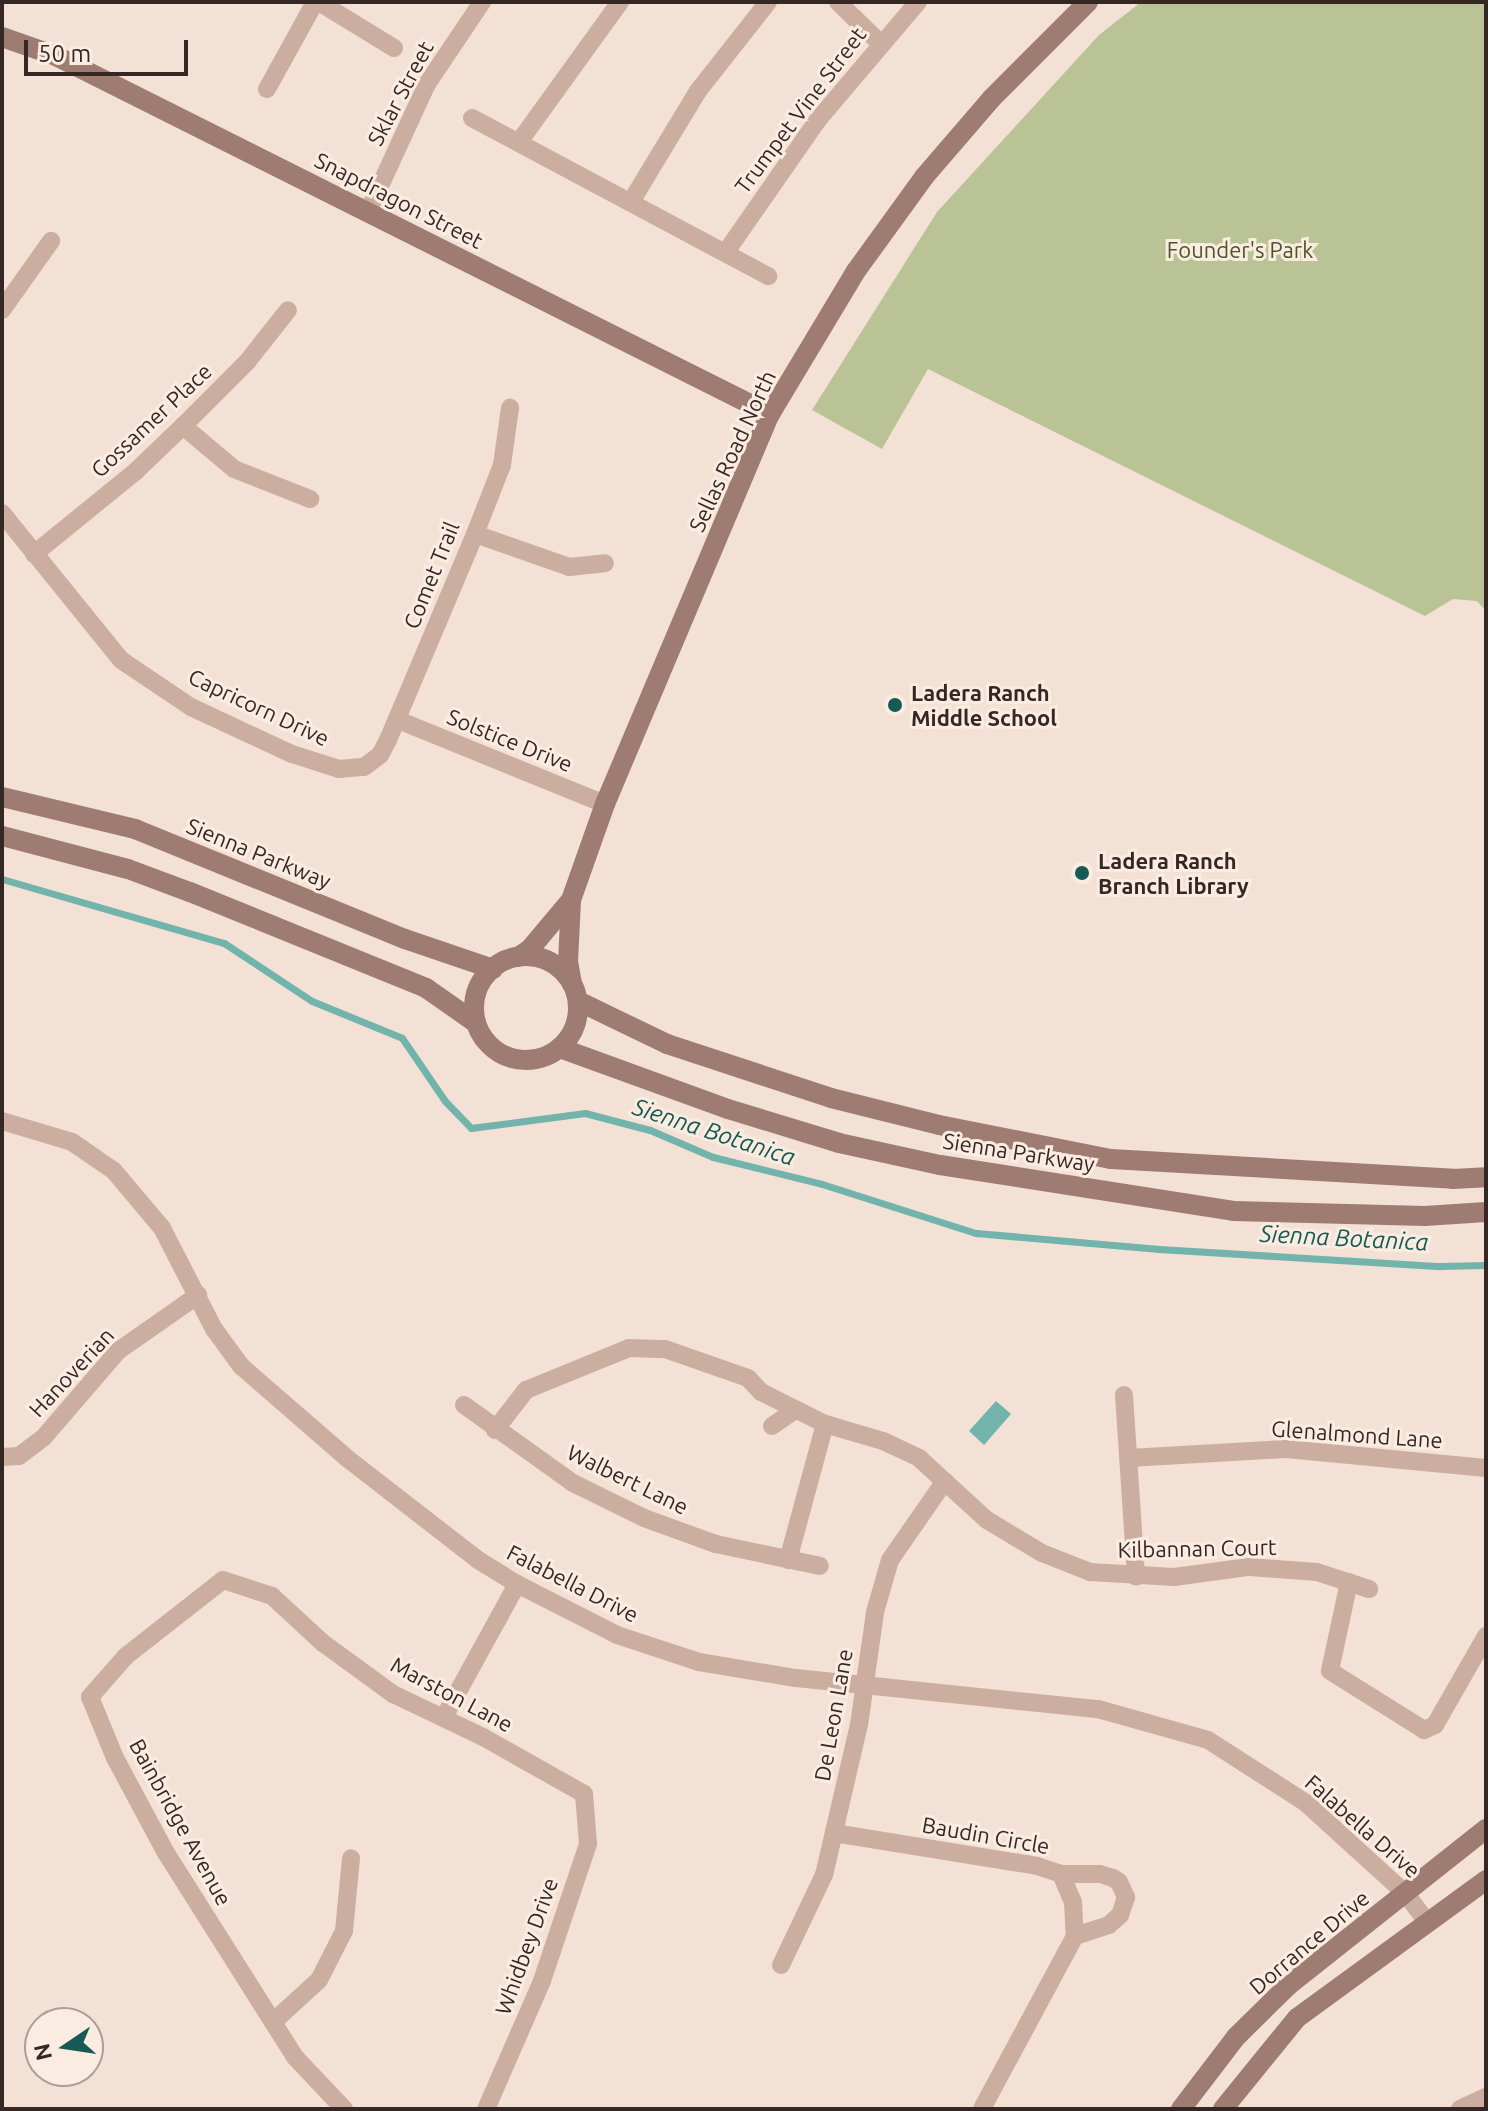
<!DOCTYPE html>
<html>
<head>
<meta charset="utf-8">
<style>
	body { margin:0 }
	#map { position:relative; width:1488px; height:2111px; overflow:hidden; background:#f3e1d6; font-family:Ubuntu,sans-serif }
	div>[style] { position:absolute }
	[style*='--x'] { left:calc(var(--x)*1px); top:calc(var(--y)*1px); width:calc(var(--w)*1px); rotate:calc(var(--a)*1deg) }
	.green>* { inset:0; background:#bac395 }
	.water>* { inset:0; background:#72b3ac }
	.stream>* { height:7px; margin:-3.5px; padding:0 3.5px; transform-origin:3.5px; border-radius:3.5px; background:#72b3ac }
	.street>* { height:18px; margin:-9px; padding:0 9px; transform-origin:9px; border-radius:9px; background:#ccaea1 }
	.secondary>* { height:20px; margin:-10px; padding:0 10px; transform-origin:10px; border-radius:10px; background:#9f7c72 }
	.secondary>.ring { margin:-10px; padding:0; box-sizing:content-box; background:none; border:20px solid #9f7c72; border-radius:50% }
	.dots>* { width:22px; height:22px; translate:-50% -50%; box-sizing:border-box; border:4px solid #fbece2; border-radius:50% }
	span { translate:-50% -50%; white-space:nowrap; text-align:center; line-height:1.15; -webkit-text-stroke:6px #fbece2; paint-order:stroke }
	.street-label { font-size:22px; color:#352724 }
	.park-label { font-size:22px; color:#4b5626 }
	.poi-label { font-size:22px; color:#352724; font-weight:700 }
	.left { translate:0 -50%; text-align:left }
	.water-label { font-size:24px; color:#165a55; font-style:italic }
	.frame { position:absolute; inset:0; border:4px solid #352724; pointer-events:none }
	.north { position:absolute; left:24px; top:2007px; width:80px; height:80px; box-sizing:border-box; background:#fbece2; border:2px solid #ac9d96; border-radius:50%; rotate:257deg; font-size:22px; font-weight:700; line-height:32px; text-align:center; color:#352724 }
	.north::after { content:''; display:block; margin:auto; width:28px; height:36px; background:#165a55; clip-path:polygon(50% 0,100% 100%,50% 72%,0 100%) }
	.scale { position:absolute; left:24px; top:40px; width:164px; height:36px; box-sizing:border-box; border:4px solid #352724; border-top:0; padding-left:10px; font-size:24px; line-height:28px; white-space:nowrap; color:#352724; -webkit-text-stroke:6px #fbece2; paint-order:stroke }
</style>
</head>
<body>
<div id="map">
	<div class="green">
		<i style="clip-path:polygon(1141px 2px,1486px 2px,1486px 611px,1477px 601px,1453px 599px,1425px 616px,928px 369px,882px 449px,812px 410px,937px 212px,1099px 35px)"></i>
	</div>
	<div class="water">
		<i style="clip-path:polygon(996px 1401px,1011px 1414px,984px 1445px,969px 1431px)"></i>
	</div>
	<div class="stream">
		<i style="--x:2;--y:879;--w:231;--a:16.1"></i>
		<i style="--x:224;--y:943;--w:105;--a:33.4"></i>
		<i style="--x:312;--y:1001;--w:97;--a:22.3"></i>
		<i style="--x:402;--y:1038;--w:76;--a:55.7"></i>
		<i style="--x:445;--y:1101;--w:37;--a:46"></i>
		<i style="--x:471;--y:1128;--w:115;--a:-7.5"></i>
		<i style="--x:585;--y:1113;--w:67;--a:14.7"></i>
		<i style="--x:650;--y:1130;--w:69;--a:23.2"></i>
		<i style="--x:713;--y:1157;--w:112;--a:13.9"></i>
		<i style="--x:822;--y:1184;--w:162;--a:17.7"></i>
		<i style="--x:976;--y:1233;--w:184;--a:5"></i>
		<i style="--x:1159;--y:1249;--w:282;--a:3.5"></i>
		<i style="--x:1440;--y:1266;--w:46;--a:-1.2"></i>
	</div>
	<div class="street">
		<i style="--x:319;--y:2;--w:88;--a:31.5"></i>
		<i style="--x:838;--y:2;--w:59;--a:44.3"></i>
		<i style="--x:267;--y:89;--w:99;--a:-61.1"></i>
		<i style="--x:472;--y:118;--w:336;--a:28.1"></i>
		<i style="--x:519;--y:142;--w:173;--a:-54.2"></i>
		<i style="--x:632;--y:200;--w:127;--a:-58.8"></i>
		<i style="--x:698;--y:91;--w:113;--a:-51.8"></i>
		<i style="--x:368;--y:212;--w:141;--a:-65.3"></i>
		<i style="--x:427;--y:84;--w:99;--a:-56.1"></i>
		<i style="--x:726;--y:252;--w:160;--a:-55.2"></i>
		<i style="--x:817;--y:121;--w:156;--a:-49.7"></i>
		<i style="--x:2;--y:310;--w:85;--a:-54.6"></i>
		<i style="--x:183;--y:426;--w:67;--a:40.1"></i>
		<i style="--x:234;--y:469;--w:82;--a:21.5"></i>
		<i style="--x:2;--y:513;--w:189;--a:51"></i>
		<i style="--x:121;--y:660;--w:84;--a:33.9"></i>
		<i style="--x:191;--y:707;--w:111;--a:25"></i>
		<i style="--x:292;--y:754;--w:49;--a:17.7"></i>
		<i style="--x:339;--y:769;--w:25;--a:-5"></i>
		<i style="--x:364;--y:767;--w:20;--a:-37"></i>
		<i style="--x:380;--y:755;--w:17;--a:-62"></i>
		<i style="--x:388;--y:740;--w:224;--a:-67.1"></i>
		<i style="--x:475;--y:534;--w:74;--a:-68.6"></i>
		<i style="--x:502;--y:465;--w:58;--a:-82"></i>
		<i style="--x:475;--y:534;--w:100;--a:19.3"></i>
		<i style="--x:569;--y:567;--w:36;--a:-6"></i>
		<i style="--x:34;--y:554;--w:132;--a:-39.1"></i>
		<i style="--x:136;--y:471;--w:65;--a:-43.8"></i>
		<i style="--x:183;--y:426;--w:91;--a:-45"></i>
		<i style="--x:247;--y:362;--w:66;--a:-51.7"></i>
		<i style="--x:398;--y:720;--w:223;--a:22.1"></i>
		<i style="--x:2;--y:1121;--w:73;--a:16.7"></i>
		<i style="--x:72;--y:1142;--w:51;--a:34.6"></i>
		<i style="--x:114;--y:1171;--w:75;--a:49.9"></i>
		<i style="--x:162;--y:1228;--w:114;--a:62.8"></i>
		<i style="--x:214;--y:1329;--w:46;--a:53.9"></i>
		<i style="--x:241;--y:1366;--w:142;--a:41"></i>
		<i style="--x:348;--y:1459;--w:165;--a:37.8"></i>
		<i style="--x:478;--y:1560;--w:46;--a:31.6"></i>
		<i style="--x:517;--y:1584;--w:112;--a:27"></i>
		<i style="--x:617;--y:1635;--w:86;--a:18.2"></i>
		<i style="--x:699;--y:1662;--w:98;--a:9.4"></i>
		<i style="--x:796;--y:1678;--w:304;--a:5.9"></i>
		<i style="--x:1098;--y:1709;--w:114;--a:15.7"></i>
		<i style="--x:1208;--y:1740;--w:117;--a:32.7"></i>
		<i style="--x:1306;--y:1803;--w:135;--a:42.3"></i>
		<i style="--x:1406;--y:1894;--w:35;--a:53"></i>
		<i style="--x:1124;--y:1395;--w:182;--a:86.2"></i>
		<i style="--x:464;--y:1405;--w:134;--a:35.6"></i>
		<i style="--x:573;--y:1483;--w:79;--a:26.2"></i>
		<i style="--x:644;--y:1518;--w:77;--a:19.9"></i>
		<i style="--x:716;--y:1544;--w:106;--a:11.9"></i>
		<i style="--x:772;--y:1426;--w:29;--a:-35"></i>
		<i style="--x:495;--y:1430;--w:51;--a:-52.2"></i>
		<i style="--x:526;--y:1390;--w:111;--a:-22.2"></i>
		<i style="--x:629;--y:1348;--w:36;--a:2"></i>
		<i style="--x:665;--y:1349;--w:88;--a:19.3"></i>
		<i style="--x:748;--y:1378;--w:19;--a:47"></i>
		<i style="--x:761;--y:1392;--w:72;--a:26.6"></i>
		<i style="--x:825;--y:1424;--w:60;--a:16.3"></i>
		<i style="--x:883;--y:1441;--w:40;--a:25"></i>
		<i style="--x:919;--y:1458;--w:92;--a:42.4"></i>
		<i style="--x:987;--y:1520;--w:64;--a:31"></i>
		<i style="--x:1042;--y:1553;--w:52;--a:21.6"></i>
		<i style="--x:1090;--y:1572;--w:84;--a:3.4"></i>
		<i style="--x:1174;--y:1577;--w:76;--a:-7.6"></i>
		<i style="--x:1249;--y:1567;--w:68;--a:4.2"></i>
		<i style="--x:1317;--y:1572;--w:55;--a:18.1"></i>
		<i style="--x:2;--y:1457;--w:17;--a:-3"></i>
		<i style="--x:19;--y:1456;--w:31;--a:-37"></i>
		<i style="--x:44;--y:1437;--w:113;--a:-49.3"></i>
		<i style="--x:118;--y:1351;--w:98;--a:-35"></i>
		<i style="--x:1129;--y:1458;--w:157;--a:-3.3"></i>
		<i style="--x:1286;--y:1449;--w:201;--a:5.4"></i>
		<i style="--x:788;--y:1560;--w:141;--a:-74.8"></i>
		<i style="--x:1349;--y:1582;--w:91;--a:102.1"></i>
		<i style="--x:1330;--y:1671;--w:111;--a:32.1"></i>
		<i style="--x:1424;--y:1730;--w:12;--a:-24"></i>
		<i style="--x:1435;--y:1725;--w:103;--a:-60.2"></i>
		<i style="--x:444;--y:1717;--w:152;--a:-61.2"></i>
		<i style="--x:834;--y:1833;--w:206;--a:9.2"></i>
		<i style="--x:1037;--y:1866;--w:25;--a:18"></i>
		<i style="--x:1061;--y:1874;--w:30;--a:67"></i>
		<i style="--x:1073;--y:1902;--w:34;--a:87"></i>
		<i style="--x:1075;--y:1936;--w:196;--a:118.3"></i>
		<i style="--x:1061;--y:1874;--w:39;--a:0"></i>
		<i style="--x:1100;--y:1874;--w:14;--a:17"></i>
		<i style="--x:1113;--y:1878;--w:7;--a:34"></i>
		<i style="--x:1119;--y:1882;--w:17;--a:65"></i>
		<i style="--x:1126;--y:1897;--w:19;--a:108"></i>
		<i style="--x:1120;--y:1915;--w:15;--a:138"></i>
		<i style="--x:1109;--y:1925;--w:36;--a:162"></i>
		<i style="--x:781;--y:1965;--w:100;--a:-64.5"></i>
		<i style="--x:824;--y:1875;--w:154;--a:-76.9"></i>
		<i style="--x:859;--y:1725;--w:114;--a:-81.9"></i>
		<i style="--x:875;--y:1612;--w:54;--a:-73.9"></i>
		<i style="--x:890;--y:1560;--w:96;--a:-55.2"></i>
		<i style="--x:273;--y:2022;--w:62;--a:-42.4"></i>
		<i style="--x:319;--y:1980;--w:55;--a:-63"></i>
		<i style="--x:344;--y:1931;--w:73;--a:-84.5"></i>
		<i style="--x:344;--y:2109;--w:71;--a:-133.3"></i>
		<i style="--x:295;--y:2057;--w:241;--a:-122.3"></i>
		<i style="--x:166;--y:1853;--w:108;--a:-118.2"></i>
		<i style="--x:115;--y:1758;--w:66;--a:-112.3"></i>
		<i style="--x:90;--y:1697;--w:55;--a:-48.7"></i>
		<i style="--x:126;--y:1656;--w:123;--a:-38.1"></i>
		<i style="--x:223;--y:1580;--w:52;--a:18.1"></i>
		<i style="--x:272;--y:1596;--w:69;--a:42.7"></i>
		<i style="--x:323;--y:1643;--w:87;--a:36.1"></i>
		<i style="--x:393;--y:1694;--w:100;--a:25.5"></i>
		<i style="--x:483;--y:1737;--w:116;--a:29.4"></i>
		<i style="--x:584;--y:1794;--w:50;--a:85.4"></i>
		<i style="--x:588;--y:1844;--w:145;--a:108.6"></i>
		<i style="--x:542;--y:1981;--w:140;--a:113.6"></i>
		<i style="--x:1460;--y:2109;--w:29;--a:-25"></i>
	</div>
	<div class="secondary">
		<i style="--x:2;--y:37;--w:57;--a:19.4"></i>
		<i style="--x:56;--y:56;--w:799;--a:26.63"></i>
		<i style="--x:2;--y:797;--w:137;--a:13.5"></i>
		<i style="--x:135;--y:829;--w:292;--a:22.2"></i>
		<i style="--x:405;--y:939;--w:93;--a:18.8"></i>
		<i style="--x:2;--y:836;--w:130;--a:14.7"></i>
		<i style="--x:128;--y:869;--w:66;--a:20.4"></i>
		<i style="--x:190;--y:892;--w:255;--a:22.1"></i>
		<i style="--x:426;--y:988;--w:61;--a:35"></i>
		<i class="ring" style="left:474px;top:956px;width:84px;height:84px"></i>
		<i style="--x:518;--y:957;--w:14;--a:-34"></i>
		<i style="--x:530;--y:949;--w:64;--a:-50.1"></i>
		<i style="--x:572;--y:984;--w:22;--a:-100"></i>
		<i style="--x:568;--y:962;--w:62;--a:-87.2"></i>
		<i style="--x:571;--y:900;--w:102;--a:-70.5"></i>
		<i style="--x:605;--y:804;--w:423;--a:-67.1"></i>
		<i style="--x:770;--y:414;--w:167;--a:-59"></i>
		<i style="--x:856;--y:271;--w:116;--a:-54.1"></i>
		<i style="--x:924;--y:177;--w:103;--a:-49.3"></i>
		<i style="--x:991;--y:99;--w:137;--a:-45"></i>
		<i style="--x:578;--y:1001;--w:99;--a:25.8"></i>
		<i style="--x:667;--y:1044;--w:173;--a:18.2"></i>
		<i style="--x:831;--y:1098;--w:111;--a:14"></i>
		<i style="--x:939;--y:1125;--w:175;--a:11.2"></i>
		<i style="--x:1111;--y:1159;--w:343;--a:3.3"></i>
		<i style="--x:1453;--y:1179;--w:33;--a:-3"></i>
		<i style="--x:560;--y:1048;--w:179;--a:20"></i>
		<i style="--x:728;--y:1109;--w:116;--a:17"></i>
		<i style="--x:839;--y:1143;--w:103;--a:12.3"></i>
		<i style="--x:940;--y:1165;--w:297;--a:8.9"></i>
		<i style="--x:1233;--y:1211;--w:192;--a:1.5"></i>
		<i style="--x:1425;--y:1216;--w:61;--a:-3.8"></i>
		<i style="--x:1181;--y:2109;--w:91;--a:-52.6"></i>
		<i style="--x:1236;--y:2037;--w:74;--a:-44.5"></i>
		<i style="--x:1289;--y:1985;--w:251;--a:-38.4"></i>
		<i style="--x:1223;--y:2109;--w:117;--a:-50.9"></i>
		<i style="--x:1297;--y:2018;--w:234;--a:-36.1"></i>
	</div>
	<div class="dots">
		<i style="left:895px;top:705px;background:#165a55"></i>
		<i style="left:1082px;top:873px;background:#165a55"></i>
	</div>
	<div class="street-label">
		<span style="left:400px;top:93px;rotate:-62deg">Sklar Street</span>
		<span style="left:800px;top:110px;rotate:-53deg">Trumpet Vine Street</span>
		<span style="left:399px;top:200px;rotate:27deg">Snapdragon Street</span>
		<span style="left:151px;top:420px;rotate:-43deg">Gossamer Place</span>
		<span style="left:732px;top:451px;rotate:-65deg">Sellas Road North</span>
		<span style="left:431px;top:575px;rotate:-68deg">Comet Trail</span>
		<span style="left:259px;top:707px;rotate:25deg">Capricorn Drive</span>
		<span style="left:510px;top:740px;rotate:22deg">Solstice Drive</span>
		<span style="left:259px;top:853px;rotate:22deg">Sienna Parkway</span>
		<span style="left:1019px;top:1152px;rotate:9deg">Sienna Parkway</span>
		<span style="left:71px;top:1372px;rotate:-47deg">Hanoverian</span>
		<span style="left:1357px;top:1434px;rotate:4deg">Glenalmond Lane</span>
		<span style="left:628px;top:1479px;rotate:26deg">Walbert Lane</span>
		<span style="left:1197px;top:1548px;rotate:-1deg">Kilbannan Court</span>
		<span style="left:573px;top:1583px;rotate:27deg">Falabella Drive</span>
		<span style="left:452px;top:1694px;rotate:28deg">Marston Lane</span>
		<span style="left:833px;top:1715px;rotate:-80deg">De Leon Lane</span>
		<span style="left:181px;top:1822px;rotate:61deg">Bainbridge Avenue</span>
		<span style="left:1363px;top:1826px;rotate:41deg">Falabella Drive</span>
		<span style="left:986px;top:1835px;rotate:10deg">Baudin Circle</span>
		<span style="left:1309px;top:1942px;rotate:-40deg">Dorrance Drive</span>
		<span style="left:526px;top:1946px;rotate:-70deg">Whidbey Drive</span>
	</div>
	<div class="park-label">
		<span style="left:1240px;top:250px">Founder's Park</span>
	</div>
	<div class="poi-label">
		<span class="left" style="left:911px;top:705px">Ladera Ranch<br>Middle School</span>
		<span class="left" style="left:1098px;top:873px">Ladera Ranch<br>Branch Library</span>
	</div>
	<div class="water-label">
		<span style="left:714px;top:1132px;rotate:18deg">Sienna Botanica</span>
		<span style="left:1344px;top:1238px;rotate:3deg">Sienna Botanica</span>
	</div>
	<div class="frame"></div>
	<div class="north">N</div>
	<div class="scale">50 m</div>
</div>
</body>
</html>
